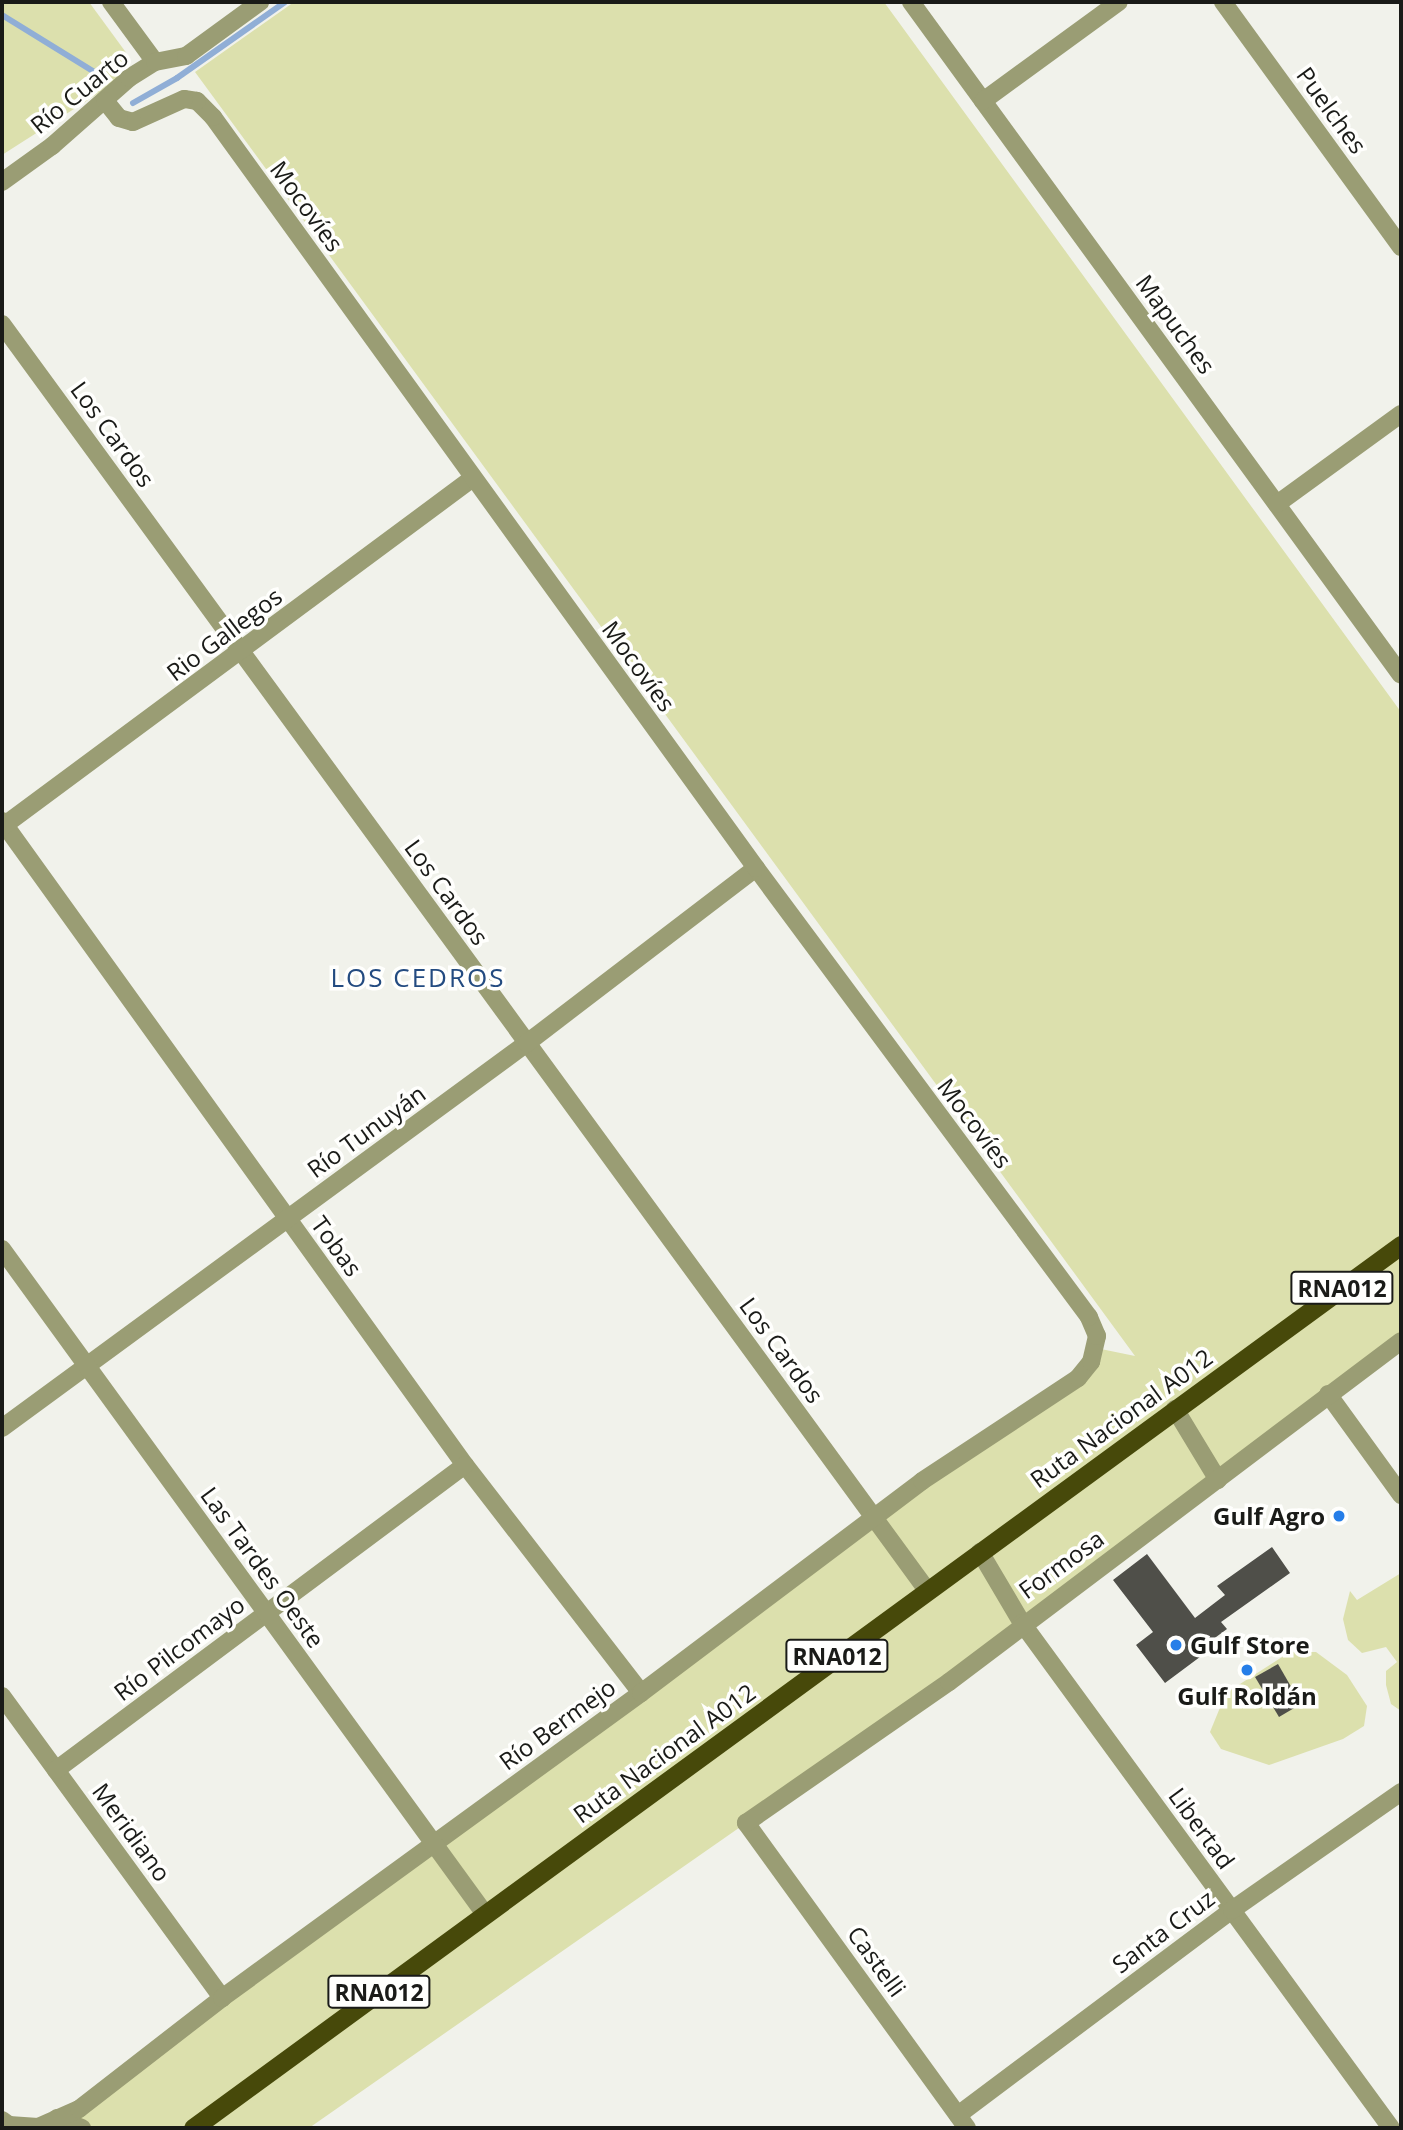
<!DOCTYPE html>
<html>
<head>
<meta charset="utf-8">
<style>
	body { margin:0 }
	#map { position:relative; width:1403px; height:2130px; overflow:hidden; background:#f1f2eb; font-family:"Open Sans",sans-serif }
	div>[style] { position:absolute }
	[style*='--x'] { left:calc(var(--x)*1px); top:calc(var(--y)*1px); width:calc(var(--w)*1px); rotate:calc(var(--a)*1deg) }
	.green>* { inset:0; background:#dce0ad }
	.stream>* { height:6px; margin:-3px; padding:0 3px; transform-origin:3px; border-radius:3px; background:#90aed6 }
	.building>* { inset:0; background:#4f4f49 }
	.minor>* { height:18px; margin:-9px; padding:0 9px; transform-origin:9px; border-radius:9px; background:#9a9d74 }
	.tertiary>* { height:18px; margin:-9px; padding:0 9px; transform-origin:9px; border-radius:9px; background:#9a9d74 }
	.trunk>* { height:19px; margin:-9.5px; padding:0 9.5px; transform-origin:9.5px; border-radius:9.5px; background:#47490a }
	.dots>* { width:19px; height:19px; translate:-50% -50%; box-sizing:border-box; border:4px solid #fffffd; border-radius:50% }
	span { translate:-50% -50%; white-space:nowrap; text-align:center; line-height:1.15; -webkit-text-stroke:7px #fffffd; paint-order:stroke }
	.shield-label span { padding:2px 5px; background:#fffffd; border:2px solid; border-radius:5px; -webkit-text-stroke-width:0 }
	.shield-label { font-size:23px; color:#1a1b18; font-weight:700 }
	.street-label { font-size:24px; color:#1a1b18 }
	.poi-label { font-size:24px; color:#1a1b18; font-weight:700 }
	.right { translate:-100% -50%; text-align:right }
	.left { translate:0 -50%; text-align:left }
	.neighbourhood-label { font-size:26px; color:#234b80; letter-spacing:2px }
	.frame { position:absolute; inset:0; border:4px solid #1a1b18; pointer-events:none }
</style>
</head>
<body>
<div id="map">
	<div class="green">
		<i style="clip-path:polygon(2px 2px,89px 2px,130px 58px,118px 78px,99px 93px,2px 155px)"></i>
		<i style="clip-path:polygon(294px 2px,884px 2px,1401px 712px,1401px 1341px,746px 1823px,309px 2128px,36px 2128px,57px 2118px,1078px 1378px,1096px 1348px,1135px 1356px,195px 72px)"></i>
		<i style="clip-path:polygon(1401px 1573px,1401px 1711px,1391px 1704px,1386px 1685px,1386px 1671px,1397px 1662px,1386px 1647px,1362px 1653px,1348px 1640px,1343px 1619px,1350px 1591px,1357px 1600px)"></i>
		<i style="clip-path:polygon(1290px 1652px,1316px 1652px,1347px 1675px,1367px 1706px,1364px 1726px,1343px 1739px,1269px 1765px,1221px 1749px,1210px 1732px,1226px 1693px)"></i>
	</div>
	<div class="stream">
		<i style="--x:2;--y:15;--w:120;--a:31.7"></i>
		<i style="--x:133;--y:103;--w:51;--a:-29.6"></i>
		<i style="--x:177;--y:78;--w:132;--a:-35.1"></i>
	</div>
	<div class="building">
		<i style="clip-path:polygon(1272px 1547px,1290px 1573px,1221px 1622px,1227px 1629px,1212px 1640px,1216px 1645px,1165px 1683px,1136px 1645px,1153px 1632px,1113px 1580px,1147px 1554px,1195px 1618px,1225px 1595px,1217px 1586px)"></i>
		<i style="clip-path:polygon(1278px 1664px,1301px 1704px,1279px 1717px,1255px 1677px)"></i>
	</div>
	<div class="minor">
		<i style="--x:111;--y:2;--w:74;--a:53.7"></i>
		<i style="--x:911;--y:2;--w:832;--a:53.94"></i>
		<i style="--x:1223;--y:2;--w:303;--a:54"></i>
		<i style="--x:983;--y:101;--w:168;--a:-36.1"></i>
		<i style="--x:2;--y:182;--w:62;--a:-35.8"></i>
		<i style="--x:52;--y:146;--w:103;--a:-41.4"></i>
		<i style="--x:129;--y:78;--w:31;--a:-32"></i>
		<i style="--x:155;--y:62;--w:32;--a:-11"></i>
		<i style="--x:186;--y:56;--w:92;--a:-36.1"></i>
		<i style="--x:2;--y:324;--w:1568;--a:53.85"></i>
		<i style="--x:1277;--y:504;--w:153;--a:-36"></i>
		<i style="--x:2;--y:821;--w:793;--a:54.29"></i>
		<i style="--x:465;--y:1465;--w:288;--a:52.3"></i>
		<i style="--x:2;--y:827;--w:586;--a:-36.54"></i>
		<i style="--x:1328;--y:1394;--w:125;--a:54.1"></i>
		<i style="--x:1175;--y:1409;--w:83;--a:58.8"></i>
		<i style="--x:2;--y:1428;--w:651;--a:-36.25"></i>
		<i style="--x:527;--y:1043;--w:288;--a:-37.4"></i>
		<i style="--x:980;--y:1552;--w:82;--a:59.4"></i>
		<i style="--x:1022;--y:1623;--w:625;--a:53.84"></i>
		<i style="--x:2;--y:1696;--w:374;--a:53.9"></i>
		<i style="--x:56;--y:1770;--w:510;--a:-36.71"></i>
		<i style="--x:958;--y:2115;--w:342;--a:-36.8"></i>
		<i style="--x:1232;--y:1910;--w:206;--a:-34.9"></i>
		<i style="--x:57;--y:2118;--w:27;--a:22"></i>
		<i style="--x:2;--y:2120;--w:9;--a:36"></i>
		<i style="--x:9;--y:2125;--w:29;--a:4"></i>
		<i style="--x:36;--y:2128;--w:47;--a:-23.8"></i>
		<i style="--x:79;--y:2109;--w:181;--a:-37.8"></i>
		<i style="--x:222;--y:1998;--w:518;--a:-36.05"></i>
		<i style="--x:641;--y:1693;--w:352;--a:-37"></i>
		<i style="--x:922;--y:1481;--w:187;--a:-33.4"></i>
		<i style="--x:1078;--y:1378;--w:21;--a:-51"></i>
		<i style="--x:1091;--y:1362;--w:27;--a:-77"></i>
		<i style="--x:1097;--y:1336;--w:21;--a:-113"></i>
		<i style="--x:1089;--y:1317;--w:559;--a:-126.56"></i>
		<i style="--x:756;--y:868;--w:927;--a:-125.87"></i>
		<i style="--x:213;--y:117;--w:23;--a:-135"></i>
		<i style="--x:197;--y:101;--w:13;--a:-171"></i>
		<i style="--x:184;--y:99;--w:56;--a:155.7"></i>
		<i style="--x:133;--y:122;--w:15;--a:-164"></i>
		<i style="--x:119;--y:118;--w:22;--a:-129"></i>
		<i style="--x:967;--y:2128;--w:377;--a:-125.9"></i>
		<i style="--x:746;--y:1823;--w:247;--a:-34.8"></i>
		<i style="--x:949;--y:1682;--w:566;--a:-37.03"></i>
	</div>
	<div class="tertiary">
		<i style="--x:2;--y:1249;--w:822;--a:54.01"></i>
	</div>
	<div class="trunk">
		<i style="--x:193;--y:2128;--w:1496;--a:-36.17"></i>
	</div>
	<div class="dots">
		<i style="left:1339px;top:1516px;background:#267ee8"></i>
		<i style="left:1176px;top:1645px;background:#267ee8"></i>
		<i style="left:1247px;top:1670px;background:#267ee8"></i>
	</div>
	<div class="shield-label">
		<span style="left:1342px;top:1288px">RNA012</span>
		<span style="left:837px;top:1656px">RNA012</span>
		<span style="left:379px;top:1992px">RNA012</span>
	</div>
	<div class="street-label">
		<span style="left:79px;top:91px;rotate:-39deg">Río Cuarto</span>
		<span style="left:1332px;top:110px;rotate:54deg">Puelches</span>
		<span style="left:307px;top:206px;rotate:54deg">Mocovíes</span>
		<span style="left:1176px;top:324px;rotate:54deg">Mapuches</span>
		<span style="left:113px;top:434px;rotate:54deg">Los Cardos</span>
		<span style="left:224px;top:634px;rotate:-37deg">Rio Gallegos</span>
		<span style="left:639px;top:666px;rotate:54deg">Mocovíes</span>
		<span style="left:447px;top:892px;rotate:54deg">Los Cardos</span>
		<span style="left:975px;top:1123px;rotate:53deg">Mocovíes</span>
		<span style="left:366px;top:1131px;rotate:-36deg">Río Tunuyán</span>
		<span style="left:337px;top:1246px;rotate:54deg">Tobas</span>
		<span style="left:782px;top:1350px;rotate:54deg">Los Cardos</span>
		<span style="left:1121px;top:1418px;rotate:-36deg">Ruta Nacional A012</span>
		<span style="left:1061px;top:1564px;rotate:-36deg">Formosa</span>
		<span style="left:263px;top:1567px;rotate:54deg">Las Tardes Oeste</span>
		<span style="left:179px;top:1648px;rotate:-37deg">Río Pilcomayo</span>
		<span style="left:557px;top:1724px;rotate:-36deg">Río Bermejo</span>
		<span style="left:664px;top:1753px;rotate:-36deg">Ruta Nacional A012</span>
		<span style="left:1202px;top:1828px;rotate:54deg">Libertad</span>
		<span style="left:132px;top:1832px;rotate:54deg">Meridiano</span>
		<span style="left:1163px;top:1931px;rotate:-37deg">Santa Cruz</span>
		<span style="left:877px;top:1961px;rotate:54deg">Castelli</span>
	</div>
	<div class="poi-label">
		<span class="right" style="left:1325px;top:1516px">Gulf Agro</span>
		<span class="left" style="left:1190px;top:1645px">Gulf Store</span>
		<span style="left:1247px;top:1696px">Gulf Roldán</span>
	</div>
	<div class="neighbourhood-label">
		<span style="left:418px;top:978px">LOS CEDROS</span>
	</div>
	<div class="frame"></div>
</div>
</body>
</html>
